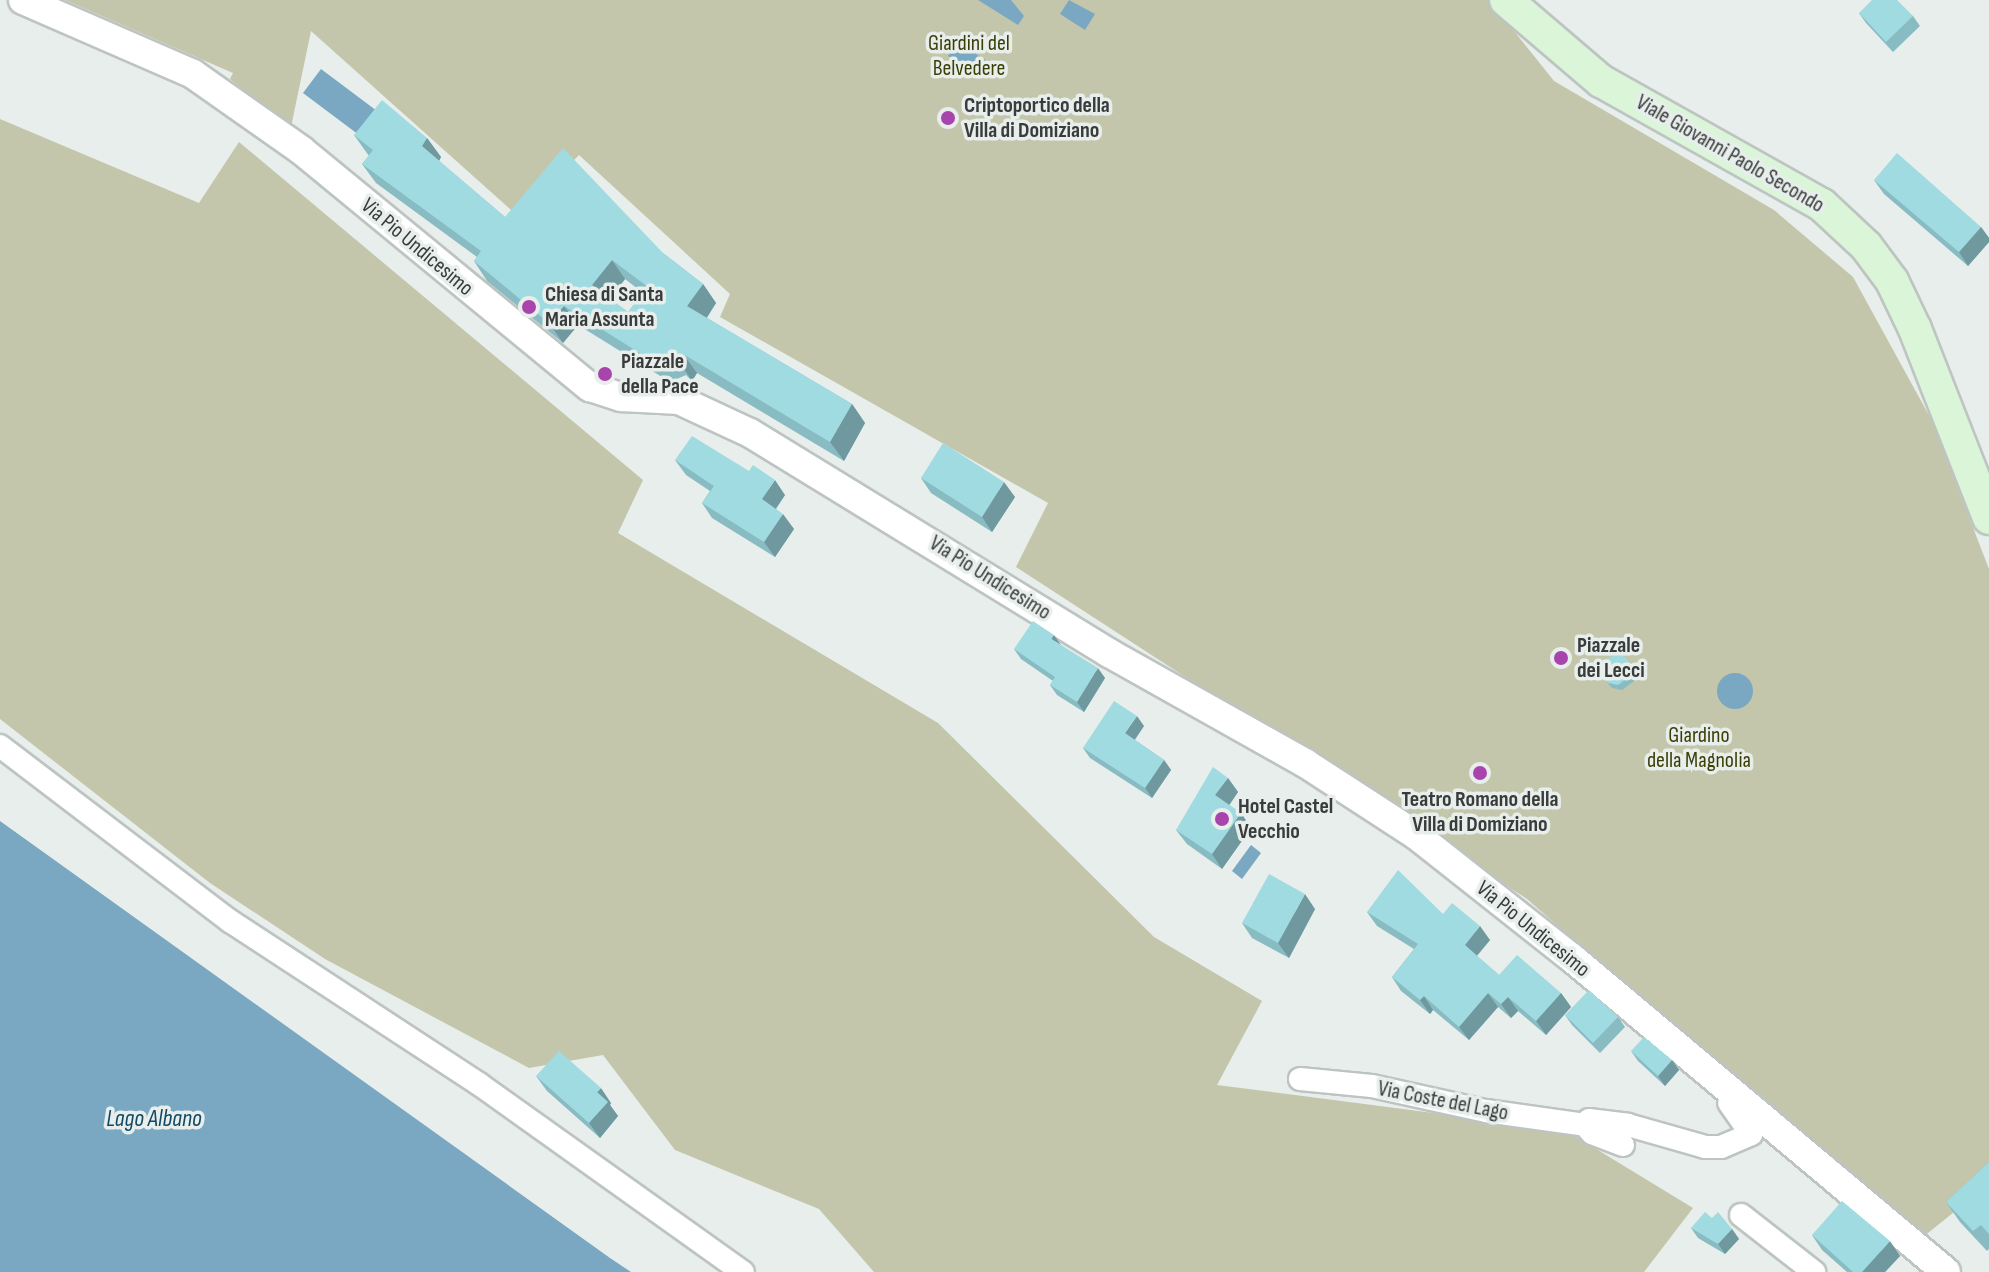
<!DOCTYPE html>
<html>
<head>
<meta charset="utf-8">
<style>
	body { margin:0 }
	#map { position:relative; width:1989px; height:1272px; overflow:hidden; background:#e7eeeb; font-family:"Sofia Sans Condensed",sans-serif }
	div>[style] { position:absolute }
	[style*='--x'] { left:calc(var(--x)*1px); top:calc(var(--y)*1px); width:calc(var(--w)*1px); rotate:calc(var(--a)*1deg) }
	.green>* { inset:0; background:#c3c6aa }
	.water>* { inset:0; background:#7aa7c1 }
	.round { border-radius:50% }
	.roads { filter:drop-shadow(2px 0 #bdc4c1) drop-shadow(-2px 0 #bdc4c1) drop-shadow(0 2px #bdc4c1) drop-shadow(0 -2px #bdc4c1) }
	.minor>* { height:22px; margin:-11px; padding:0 11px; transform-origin:11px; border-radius:11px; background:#fff }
	.tertiary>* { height:28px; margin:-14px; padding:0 14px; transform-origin:14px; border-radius:14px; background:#fff }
	.secondary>* { height:32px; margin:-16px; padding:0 16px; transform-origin:16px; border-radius:16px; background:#daf5d8 }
	.wall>* { inset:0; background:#89bcc2 }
	.shaded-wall>* { inset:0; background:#6f999e }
	.building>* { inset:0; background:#9fdbe1 }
	.dots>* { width:22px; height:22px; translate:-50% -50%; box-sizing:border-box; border:4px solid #e7eeeb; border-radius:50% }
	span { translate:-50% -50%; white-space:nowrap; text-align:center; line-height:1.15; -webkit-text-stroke:7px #e7eeeb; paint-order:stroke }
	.park-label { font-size:22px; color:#3c3e06 }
	.poi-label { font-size:22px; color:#393c3b; font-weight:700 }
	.left { translate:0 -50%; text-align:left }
	.street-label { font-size:22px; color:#393c3b }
	.water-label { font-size:24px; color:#0f4964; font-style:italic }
</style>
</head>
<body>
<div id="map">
	<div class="green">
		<i style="clip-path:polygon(65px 0,1489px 0,1554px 81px,1774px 210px,1853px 277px,1931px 419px,1989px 569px,1989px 1184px,1918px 1241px,1527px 899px,1016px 567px,1048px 503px,720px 317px,730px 294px,579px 155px,519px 217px,311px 31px,291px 127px,230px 79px,233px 73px)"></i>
		<i style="clip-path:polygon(0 119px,199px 203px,239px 142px,643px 480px,618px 533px,938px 723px,1154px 937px,1262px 1001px,1217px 1085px,1565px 1130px,1693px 1208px,1644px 1272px,874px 1272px,819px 1209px,675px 1150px,603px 1055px,529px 1068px,325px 959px,210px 883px,0 719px)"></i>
	</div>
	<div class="water">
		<i style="clip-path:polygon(978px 0,1011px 0,1024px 16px,1018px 25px)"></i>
		<i style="clip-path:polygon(1069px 0,1095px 14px,1085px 30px,1060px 14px)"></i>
		<i style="clip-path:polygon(957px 42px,987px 61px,978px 75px,948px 56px)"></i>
		<i style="clip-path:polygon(321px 69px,385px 117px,367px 141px,303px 93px)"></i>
		<i class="round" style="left:1717px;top:673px;width:36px;height:36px"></i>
		<i style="clip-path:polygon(0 821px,610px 1258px,631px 1272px,0 1272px)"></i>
		<i style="clip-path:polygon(1251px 845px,1261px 853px,1242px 879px,1232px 871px)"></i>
	</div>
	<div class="roads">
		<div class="minor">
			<i style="--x:0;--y:746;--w:289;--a:37.3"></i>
			<i style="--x:230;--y:921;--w:298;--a:33.2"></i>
			<i style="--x:479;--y:1084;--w:324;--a:35.5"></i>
			<i style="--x:1300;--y:1079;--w:72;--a:5.6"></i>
			<i style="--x:1372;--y:1086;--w:117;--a:12.4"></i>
			<i style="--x:1486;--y:1111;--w:100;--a:8"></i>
			<i style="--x:1623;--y:1145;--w:33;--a:-159"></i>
			<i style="--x:1592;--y:1133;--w:11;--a:-131"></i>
			<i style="--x:1585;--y:1125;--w:6;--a:-51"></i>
			<i style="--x:1589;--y:1120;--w:39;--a:7"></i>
			<i style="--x:1628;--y:1125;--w:80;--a:15.9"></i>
			<i style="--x:1705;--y:1147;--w:16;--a:0"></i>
			<i style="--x:1721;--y:1147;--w:33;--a:-23"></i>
			<i style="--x:1751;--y:1134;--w:38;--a:-125"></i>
			<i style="--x:1741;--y:1215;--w:93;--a:38"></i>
		</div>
		<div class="tertiary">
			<i style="--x:23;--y:0;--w:185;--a:23.5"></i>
			<i style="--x:193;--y:74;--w:132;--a:35.1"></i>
			<i style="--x:301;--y:150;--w:374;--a:39.4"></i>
			<i style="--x:590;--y:387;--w:33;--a:18"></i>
			<i style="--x:621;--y:397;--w:58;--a:3"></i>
			<i style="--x:679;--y:400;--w:78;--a:24.9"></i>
			<i style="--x:750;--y:433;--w:421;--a:31.5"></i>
			<i style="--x:1109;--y:653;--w:225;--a:29.3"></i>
			<i style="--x:1305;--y:763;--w:132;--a:33"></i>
			<i style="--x:1416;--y:835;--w:199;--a:38.3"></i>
			<i style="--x:1572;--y:958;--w:488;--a:40"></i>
		</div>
		<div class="secondary">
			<i style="--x:1506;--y:0;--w:125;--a:40.5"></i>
			<i style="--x:1601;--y:81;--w:253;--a:29.3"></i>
			<i style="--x:1822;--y:205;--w:60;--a:43"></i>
			<i style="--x:1866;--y:246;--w:44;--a:53.4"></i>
			<i style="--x:1892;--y:281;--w:53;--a:64.4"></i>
			<i style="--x:1915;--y:329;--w:203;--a:68.6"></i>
		</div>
	</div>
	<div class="wall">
		<i style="clip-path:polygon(1859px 13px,1913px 16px,1920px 26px,1893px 52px,1866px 23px)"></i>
		<i style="clip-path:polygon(evenodd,354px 135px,427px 138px,441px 157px,439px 161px,505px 217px,663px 253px,703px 284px,716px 303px,707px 318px,852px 404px,865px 423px,844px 461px,697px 373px,692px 381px,686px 375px,670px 382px,578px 325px,563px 343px,487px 281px,474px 261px,477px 257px,376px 183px,362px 164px,369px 156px,354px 135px,625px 279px,643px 293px,628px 312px,610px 299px,625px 279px)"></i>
		<i style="clip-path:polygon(1874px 180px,1981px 227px,1989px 238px,1989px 242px,1968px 266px,1884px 194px)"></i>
		<i style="clip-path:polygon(675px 460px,785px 495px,776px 509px,794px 529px,775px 557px,712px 518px,702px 503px,710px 491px,686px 475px)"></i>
		<i style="clip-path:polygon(921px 478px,1015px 497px,992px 532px,931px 493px)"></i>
		<i style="clip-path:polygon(1061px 645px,1105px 678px,1084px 712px,1057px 695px,1050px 685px,1053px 681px,1021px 659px,1014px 649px)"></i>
		<i style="clip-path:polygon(1635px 670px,1634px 681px,1622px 690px,1612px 688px,1601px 676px)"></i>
		<i style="clip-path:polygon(1144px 726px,1135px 740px,1164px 760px,1171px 770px,1152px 798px,1090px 758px,1083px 748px)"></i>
		<i style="clip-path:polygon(1228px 778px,1238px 792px,1229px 805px,1241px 813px,1251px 828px,1222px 869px,1187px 844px,1176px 830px)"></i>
		<i style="clip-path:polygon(1315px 909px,1289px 958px,1252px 938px,1242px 923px)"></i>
		<i style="clip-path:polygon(1367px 912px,1443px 914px,1490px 940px,1477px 956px,1499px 975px,1561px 993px,1571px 1007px,1546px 1035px,1518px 1011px,1511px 1018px,1498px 1007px,1469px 1040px,1433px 1010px,1430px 1014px,1401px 991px,1392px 977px,1414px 949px,1377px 926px)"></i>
		<i style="clip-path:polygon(1565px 1015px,1618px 1017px,1625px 1027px,1600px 1053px,1572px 1025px)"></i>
		<i style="clip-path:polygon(1631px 1051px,1672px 1060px,1679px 1070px,1665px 1086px,1638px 1061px)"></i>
		<i style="clip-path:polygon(536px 1076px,611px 1103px,610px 1105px,618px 1116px,600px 1138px,547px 1091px)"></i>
		<i style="clip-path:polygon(1989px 1162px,1989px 1249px,1987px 1251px,1960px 1222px,1946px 1202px)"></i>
		<i style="clip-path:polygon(1712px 1218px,1732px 1229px,1739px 1239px,1725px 1254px,1698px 1238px,1691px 1228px)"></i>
		<i style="clip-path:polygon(1812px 1235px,1900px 1256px,1885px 1272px,1847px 1272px,1822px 1250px)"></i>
	</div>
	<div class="shaded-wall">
		<i style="clip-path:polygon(427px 138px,441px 157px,436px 166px,422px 146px)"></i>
		<i style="clip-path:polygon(1981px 227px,1989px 238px,1989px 242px,1968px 266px,1959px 252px)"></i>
		<i style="clip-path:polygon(612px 260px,625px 279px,606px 305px,592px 285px)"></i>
		<i style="clip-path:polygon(703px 284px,716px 303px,701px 326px,687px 306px)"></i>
		<i style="clip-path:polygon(564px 306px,578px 325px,563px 343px,549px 323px)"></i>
		<i style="clip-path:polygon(683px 354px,697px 373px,692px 381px,679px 361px)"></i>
		<i style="clip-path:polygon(852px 404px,865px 423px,844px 461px,830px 442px)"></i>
		<i style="clip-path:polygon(775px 480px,785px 495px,772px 514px,762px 499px)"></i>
		<i style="clip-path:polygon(1004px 482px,1015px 497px,992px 532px,982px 517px)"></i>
		<i style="clip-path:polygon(783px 514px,794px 529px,775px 557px,764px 542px)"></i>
		<i style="clip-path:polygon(1054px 635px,1061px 645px,1051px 639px)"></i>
		<i style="clip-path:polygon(1632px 665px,1635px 670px,1634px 681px,1630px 676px)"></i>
		<i style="clip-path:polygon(1098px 668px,1105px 678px,1084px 712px,1077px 702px)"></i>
		<i style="clip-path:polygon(1137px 716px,1144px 726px,1132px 743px,1125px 733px)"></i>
		<i style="clip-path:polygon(1164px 760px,1171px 770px,1152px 798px,1145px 788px)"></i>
		<i style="clip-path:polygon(1228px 778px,1238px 792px,1226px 810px,1215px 795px)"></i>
		<i style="clip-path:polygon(1241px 813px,1251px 828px,1222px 869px,1212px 854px)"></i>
		<i style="clip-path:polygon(1305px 894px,1315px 909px,1289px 958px,1278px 943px)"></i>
		<i style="clip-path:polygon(1480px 926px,1490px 940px,1474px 959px,1465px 945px)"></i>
		<i style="clip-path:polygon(1488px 993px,1498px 1007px,1469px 1040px,1459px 1027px)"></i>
		<i style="clip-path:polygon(1561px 993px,1571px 1007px,1546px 1035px,1536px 1021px)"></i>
		<i style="clip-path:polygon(1424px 996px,1433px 1010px,1430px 1014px,1420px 1000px)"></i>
		<i style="clip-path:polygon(1508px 997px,1518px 1011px,1511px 1018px,1501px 1004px)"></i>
		<i style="clip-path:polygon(1672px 1060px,1679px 1070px,1665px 1086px,1658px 1076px)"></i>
		<i style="clip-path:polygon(601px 1088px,611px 1103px,610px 1105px,618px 1116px,600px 1138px,589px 1123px,597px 1092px)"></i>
		<i style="clip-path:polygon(1732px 1229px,1739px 1239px,1725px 1254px,1718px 1244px)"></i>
		<i style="clip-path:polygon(1890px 1241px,1900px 1256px,1885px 1272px,1862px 1272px)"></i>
	</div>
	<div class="building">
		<i style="clip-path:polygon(1872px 0,1897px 0,1913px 16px,1886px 42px,1859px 13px)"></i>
		<i style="clip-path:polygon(evenodd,382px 100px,427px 138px,422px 146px,505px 217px,563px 148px,663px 253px,703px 284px,687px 306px,852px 404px,830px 442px,683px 354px,679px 361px,672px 356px,656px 363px,564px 306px,549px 323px,474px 261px,481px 251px,362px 164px,373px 150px,354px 135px,382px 100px,612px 260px,648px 287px,628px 312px,592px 285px,612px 260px)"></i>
		<i style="clip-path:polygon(1897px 153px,1981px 227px,1959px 252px,1874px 180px)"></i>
		<i style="clip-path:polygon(692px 436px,749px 471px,753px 465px,775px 480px,762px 499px,783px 514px,764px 542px,702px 503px,714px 486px,675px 460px)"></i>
		<i style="clip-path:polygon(943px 443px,1004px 482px,982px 517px,921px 478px)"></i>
		<i style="clip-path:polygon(1033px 621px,1054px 635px,1051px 639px,1098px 668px,1077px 702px,1050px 685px,1055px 677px,1014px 649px)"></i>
		<i style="clip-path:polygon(1621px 653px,1632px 665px,1630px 676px,1618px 685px,1608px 683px,1601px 676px,1601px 661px)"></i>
		<i style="clip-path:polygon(1114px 701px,1137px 716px,1125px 733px,1164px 760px,1145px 788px,1083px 748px)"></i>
		<i style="clip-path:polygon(1213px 767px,1228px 778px,1215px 795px,1241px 813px,1212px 854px,1176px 830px)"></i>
		<i style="clip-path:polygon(1398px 870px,1443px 914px,1452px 903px,1480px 926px,1465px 945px,1499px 975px,1517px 955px,1561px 993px,1536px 1021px,1508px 997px,1501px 1004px,1488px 993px,1459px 1027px,1424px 996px,1420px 1000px,1392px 977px,1418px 944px,1367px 912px)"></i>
		<i style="clip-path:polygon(1269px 874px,1305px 894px,1278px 943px,1242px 923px)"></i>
		<i style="clip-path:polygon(1589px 990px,1618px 1017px,1593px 1043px,1565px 1015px)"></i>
		<i style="clip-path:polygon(1644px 1037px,1672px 1060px,1658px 1076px,1631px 1051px)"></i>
		<i style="clip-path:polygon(559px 1051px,601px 1088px,597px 1092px,608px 1102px,589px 1123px,536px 1076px)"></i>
		<i style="clip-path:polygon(1989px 1162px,1989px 1234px,1981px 1225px,1973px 1231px,1946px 1202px)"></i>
		<i style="clip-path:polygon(1842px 1201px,1890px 1241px,1862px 1272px,1853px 1272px,1812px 1235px)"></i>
		<i style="clip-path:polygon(1705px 1212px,1712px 1218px,1718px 1212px,1732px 1229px,1718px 1244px,1691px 1228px)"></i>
	</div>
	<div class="dots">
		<i style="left:948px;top:118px;background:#a745ac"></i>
		<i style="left:529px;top:307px;background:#a745ac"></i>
		<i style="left:605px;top:374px;background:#a745ac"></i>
		<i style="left:1561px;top:658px;background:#a745ac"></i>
		<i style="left:1480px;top:773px;background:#a745ac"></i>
		<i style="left:1222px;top:819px;background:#a745ac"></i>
	</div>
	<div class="park-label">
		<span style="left:969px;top:56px">Giardini del<br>Belvedere</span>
		<span style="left:1699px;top:748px">Giardino<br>della Magnolia</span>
	</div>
	<div class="poi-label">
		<span class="left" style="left:964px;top:118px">Criptoportico della<br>Villa di Domiziano</span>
		<span class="left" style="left:545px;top:307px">Chiesa di Santa<br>Maria Assunta</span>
		<span class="left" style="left:621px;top:374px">Piazzale<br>della Pace</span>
		<span class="left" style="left:1577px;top:658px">Piazzale<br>dei Lecci</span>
		<span style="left:1480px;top:812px">Teatro Romano della<br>Villa di Domiziano</span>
		<span class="left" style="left:1238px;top:819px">Hotel Castel<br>Vecchio</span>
	</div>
	<div class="street-label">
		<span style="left:1730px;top:154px;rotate:30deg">Viale Giovanni Paolo Secondo</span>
		<span style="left:417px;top:247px;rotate:40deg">Via Pio Undicesimo</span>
		<span style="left:990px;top:578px;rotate:32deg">Via Pio Undicesimo</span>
		<span style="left:1533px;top:929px;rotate:39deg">Via Pio Undicesimo</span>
		<span style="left:1443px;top:1101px;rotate:11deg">Via Coste del Lago</span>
	</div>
	<div class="water-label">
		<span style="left:154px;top:1119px">Lago Albano</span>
	</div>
</div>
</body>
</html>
